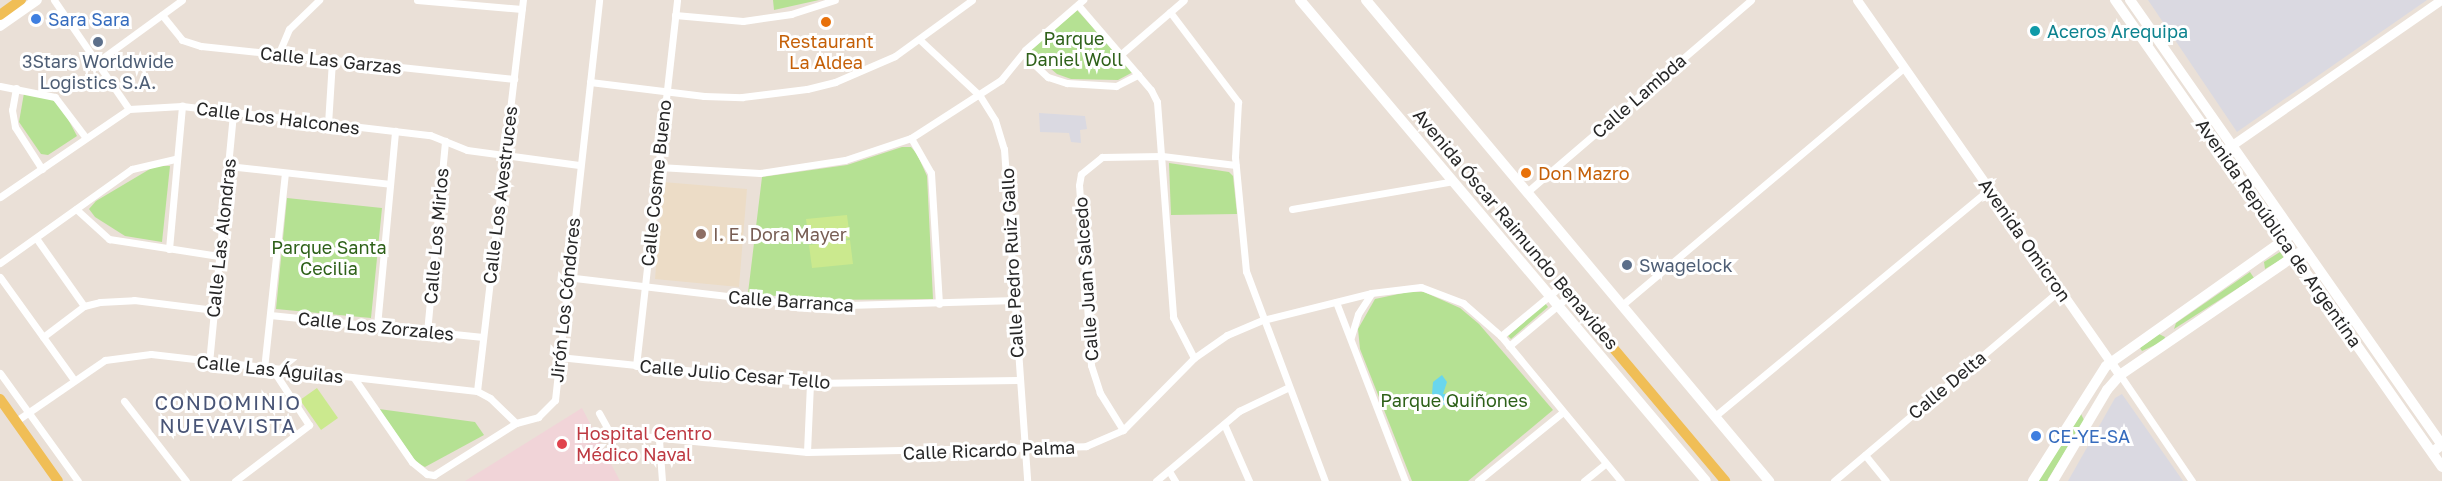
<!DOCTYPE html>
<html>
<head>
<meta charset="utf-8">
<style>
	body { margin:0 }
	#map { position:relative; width:2442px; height:481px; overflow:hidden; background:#eae0d7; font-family:"Golos Text",sans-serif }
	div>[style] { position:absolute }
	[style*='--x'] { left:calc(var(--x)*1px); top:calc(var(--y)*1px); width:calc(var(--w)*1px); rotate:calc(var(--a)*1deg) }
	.industrial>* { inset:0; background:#dad9e1 }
	.education>* { inset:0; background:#ecdcc6 }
	.medical>* { inset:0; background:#f1d4d8 }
	.green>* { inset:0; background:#b5e193 }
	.pitch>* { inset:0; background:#cbe98e }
	.water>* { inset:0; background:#69d6ed }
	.minor>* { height:7px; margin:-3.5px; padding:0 3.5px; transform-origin:3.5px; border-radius:3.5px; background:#fff }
	.tertiary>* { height:9px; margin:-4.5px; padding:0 4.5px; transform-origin:4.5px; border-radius:4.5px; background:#fff }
	.secondary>* { height:10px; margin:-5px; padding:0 5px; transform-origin:5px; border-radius:5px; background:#fff }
	.primary>* { height:10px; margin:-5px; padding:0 5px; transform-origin:5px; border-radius:5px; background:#f0be56 }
	.dots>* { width:16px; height:16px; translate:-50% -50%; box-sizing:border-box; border:3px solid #fff; border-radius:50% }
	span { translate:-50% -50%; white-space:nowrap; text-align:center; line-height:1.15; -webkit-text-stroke:6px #fff; paint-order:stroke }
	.shop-label { font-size:18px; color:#366cbe }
	.left { translate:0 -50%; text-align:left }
	.culture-label { font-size:18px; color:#0d838f }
	.park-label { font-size:18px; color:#2e6119 }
	.food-label { font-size:18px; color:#c56008 }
	.street-label { font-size:18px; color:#272727 }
	.service-label { font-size:18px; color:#4e5e75 }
	.education-label { font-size:18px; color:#785e54 }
	.health-label { font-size:18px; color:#be3a42 }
	.neighbourhood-label { font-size:20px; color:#485476; letter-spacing:1.5px }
</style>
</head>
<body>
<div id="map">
	<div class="industrial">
		<i style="clip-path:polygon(2148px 0,2427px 0,2237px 132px)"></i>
		<i style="clip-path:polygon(1039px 113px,1085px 116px,1087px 129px,1080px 130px,1081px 143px,1071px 142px,1069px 133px,1040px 132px)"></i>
		<i style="clip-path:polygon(2122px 394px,2183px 481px,2068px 481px,2115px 398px)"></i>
	</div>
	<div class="education">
		<i style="clip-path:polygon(663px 182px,747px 189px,739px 287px,655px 279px)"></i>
	</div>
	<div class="medical">
		<i style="clip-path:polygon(582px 408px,620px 481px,465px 481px)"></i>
	</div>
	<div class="green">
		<i style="clip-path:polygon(773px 0,819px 0,774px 10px)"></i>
		<i style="clip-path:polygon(1077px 10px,1133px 72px,1118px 80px,1071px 79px,1057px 74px,1030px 51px)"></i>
		<i style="clip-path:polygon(24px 93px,52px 99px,62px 108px,77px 136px,48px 155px,41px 154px,19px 122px)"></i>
		<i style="clip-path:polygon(902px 147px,911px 147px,917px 154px,927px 176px,933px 299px,812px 300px,748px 293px,762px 177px,847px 165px)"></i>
		<i style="clip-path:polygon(1169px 163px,1229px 172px,1233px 176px,1237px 214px,1171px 215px)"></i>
		<i style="clip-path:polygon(155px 166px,170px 166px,162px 242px,125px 236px,95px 217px,89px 209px,96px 201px)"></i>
		<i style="clip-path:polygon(287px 198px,382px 208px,371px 318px,276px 309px)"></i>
		<i style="clip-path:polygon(2280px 252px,2284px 258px,2265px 269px,2264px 262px)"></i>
		<i style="clip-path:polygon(2250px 272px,2254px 278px,2174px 329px,2176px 323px)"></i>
		<i style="clip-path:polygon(1408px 292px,1424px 292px,1460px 308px,1479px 324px,1553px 410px,1468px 481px,1412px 481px,1360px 349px,1358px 329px,1375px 299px)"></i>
		<i style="clip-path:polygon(1545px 303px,1548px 307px,1511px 339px,1508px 336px)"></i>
		<i style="clip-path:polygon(2159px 334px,2165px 337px,2164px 341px,2142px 351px,2140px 348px)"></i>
		<i style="clip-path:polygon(379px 409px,475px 422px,484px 435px,425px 467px,416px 462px)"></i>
		<i style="clip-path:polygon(2081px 414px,2084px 420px,2047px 481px,2038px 481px)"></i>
	</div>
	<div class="pitch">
		<i style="clip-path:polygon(847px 215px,850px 238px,809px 243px,806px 219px)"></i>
		<i style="clip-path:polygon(850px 240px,853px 264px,812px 268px,809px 245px)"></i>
		<i style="clip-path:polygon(317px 388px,338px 418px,321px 430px,300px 400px)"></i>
	</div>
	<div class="water">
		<i style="clip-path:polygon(1442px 375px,1447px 382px,1443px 394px,1456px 393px,1460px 398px,1450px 406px,1439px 404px,1432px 394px,1433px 382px)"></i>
	</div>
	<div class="minor">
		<i style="--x:54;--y:0;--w:132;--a:55.5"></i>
		<i style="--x:417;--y:0;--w:105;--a:4.9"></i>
		<i style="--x:1078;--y:5;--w:112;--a:49.3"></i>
		<i style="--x:1151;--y:90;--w:13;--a:63"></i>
		<i style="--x:1157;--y:102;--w:216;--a:85.7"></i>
		<i style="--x:1173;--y:317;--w:46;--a:62.9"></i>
		<i style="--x:1170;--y:12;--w:113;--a:52.9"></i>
		<i style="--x:1238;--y:102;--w:55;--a:93.1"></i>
		<i style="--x:1235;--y:157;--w:115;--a:84.5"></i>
		<i style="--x:1246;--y:271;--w:224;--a:69.4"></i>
		<i style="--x:162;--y:15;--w:32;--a:51"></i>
		<i style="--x:182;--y:40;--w:20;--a:18"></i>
		<i style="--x:201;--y:46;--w:315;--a:6"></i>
		<i style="--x:675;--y:15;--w:68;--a:5"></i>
		<i style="--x:743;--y:21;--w:49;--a:-8.3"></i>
		<i style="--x:791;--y:14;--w:46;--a:-17.7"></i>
		<i style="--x:920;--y:40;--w:82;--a:43"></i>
		<i style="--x:980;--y:96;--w:28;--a:58"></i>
		<i style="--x:995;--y:120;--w:30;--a:73"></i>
		<i style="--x:1004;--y:149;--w:333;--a:86"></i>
		<i style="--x:1023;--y:54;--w:34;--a:43"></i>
		<i style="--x:1048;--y:77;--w:20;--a:18"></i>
		<i style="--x:1067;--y:83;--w:49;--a:3.5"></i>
		<i style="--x:1116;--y:86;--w:25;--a:-27"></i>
		<i style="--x:278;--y:55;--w:28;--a:-67"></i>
		<i style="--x:289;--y:29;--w:42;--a:-44"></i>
		<i style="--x:1120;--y:55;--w:84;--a:-40.7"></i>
		<i style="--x:97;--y:62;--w:105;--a:-36.1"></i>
		<i style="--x:590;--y:82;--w:115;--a:7"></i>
		<i style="--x:704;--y:96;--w:38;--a:2"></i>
		<i style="--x:742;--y:97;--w:65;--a:-7"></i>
		<i style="--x:807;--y:89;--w:29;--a:-14"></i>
		<i style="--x:835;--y:82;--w:65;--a:-23.4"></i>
		<i style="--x:895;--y:56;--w:95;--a:-36"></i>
		<i style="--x:0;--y:86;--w:56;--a:11.3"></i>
		<i style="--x:55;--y:97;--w:51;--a:52.9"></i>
		<i style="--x:16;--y:88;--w:22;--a:100"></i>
		<i style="--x:12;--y:110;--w:17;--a:80"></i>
		<i style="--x:15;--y:127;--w:50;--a:57.3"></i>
		<i style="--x:328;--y:124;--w:63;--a:-86.4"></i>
		<i style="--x:911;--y:138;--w:40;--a:60.3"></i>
		<i style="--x:931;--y:173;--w:131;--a:86.5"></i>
		<i style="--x:228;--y:166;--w:163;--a:6.3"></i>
		<i style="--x:659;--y:167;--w:101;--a:3.4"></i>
		<i style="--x:760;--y:173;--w:86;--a:-8.7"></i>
		<i style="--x:845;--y:160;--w:70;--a:-18.4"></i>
		<i style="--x:911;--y:138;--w:107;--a:-32.8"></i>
		<i style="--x:1001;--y:80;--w:38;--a:-51"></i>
		<i style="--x:1025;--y:50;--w:77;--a:-40.8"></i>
		<i style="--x:1527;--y:192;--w:295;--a:-40.6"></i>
		<i style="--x:0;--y:197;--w:156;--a:-34.3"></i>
		<i style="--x:129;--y:109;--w:53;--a:-3.2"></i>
		<i style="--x:182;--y:106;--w:250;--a:6.7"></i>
		<i style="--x:430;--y:135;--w:40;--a:22"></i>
		<i style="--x:467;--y:150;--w:113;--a:7.6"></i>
		<i style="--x:76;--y:209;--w:45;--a:42.3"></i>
		<i style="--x:109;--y:239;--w:111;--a:8.8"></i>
		<i style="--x:1292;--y:209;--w:164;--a:-9.8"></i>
		<i style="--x:36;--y:238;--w:83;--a:54.8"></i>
		<i style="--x:169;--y:249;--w:144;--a:-84.8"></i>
		<i style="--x:0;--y:263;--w:162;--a:-35.5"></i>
		<i style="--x:132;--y:169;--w:44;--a:-13.1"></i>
		<i style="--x:0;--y:277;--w:127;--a:54.3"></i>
		<i style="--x:566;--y:277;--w:250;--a:6.7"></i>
		<i style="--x:814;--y:306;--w:202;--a:-1.7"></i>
		<i style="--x:1336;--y:302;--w:192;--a:68.9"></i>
		<i style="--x:1622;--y:305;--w:368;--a:-40.1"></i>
		<i style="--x:270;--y:315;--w:214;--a:5.9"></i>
		<i style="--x:377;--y:326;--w:196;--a:-84.7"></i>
		<i style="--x:427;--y:332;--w:192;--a:-84.6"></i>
		<i style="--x:1501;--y:336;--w:78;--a:-39.8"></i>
		<i style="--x:43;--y:337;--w:51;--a:-37.1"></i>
		<i style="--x:84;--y:306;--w:16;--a:-14"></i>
		<i style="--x:100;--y:302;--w:34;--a:-3"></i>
		<i style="--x:134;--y:300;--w:81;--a:7.1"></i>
		<i style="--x:1351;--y:337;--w:24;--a:-73"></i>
		<i style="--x:1358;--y:314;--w:24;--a:-57"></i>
		<i style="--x:1509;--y:346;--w:78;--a:-39.8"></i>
		<i style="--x:559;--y:357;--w:252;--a:5.9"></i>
		<i style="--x:810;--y:383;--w:209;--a:-0.8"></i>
		<i style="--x:209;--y:363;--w:251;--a:-84.5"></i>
		<i style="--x:636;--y:366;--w:368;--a:-83.6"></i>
		<i style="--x:264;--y:369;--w:197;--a:-83.9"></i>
		<i style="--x:0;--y:373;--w:133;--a:54.2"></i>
		<i style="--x:2120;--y:375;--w:128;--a:55.8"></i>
		<i style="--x:354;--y:378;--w:102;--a:55.4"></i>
		<i style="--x:412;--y:462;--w:19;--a:39"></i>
		<i style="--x:427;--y:474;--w:7;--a:8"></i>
		<i style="--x:434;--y:475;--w:97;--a:-32.4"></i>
		<i style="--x:516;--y:423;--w:23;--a:-15"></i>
		<i style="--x:538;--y:417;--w:24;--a:-45"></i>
		<i style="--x:555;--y:400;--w:402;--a:-83.7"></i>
		<i style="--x:477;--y:391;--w:394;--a:-83.3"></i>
		<i style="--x:124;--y:401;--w:101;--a:52.2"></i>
		<i style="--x:599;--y:413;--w:23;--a:61"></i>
		<i style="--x:610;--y:433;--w:198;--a:5.5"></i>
		<i style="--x:807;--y:452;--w:279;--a:-1.2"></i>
		<i style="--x:1086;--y:446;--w:40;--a:-23.4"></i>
		<i style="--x:1123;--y:430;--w:101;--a:-45.4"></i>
		<i style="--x:1194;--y:358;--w:40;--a:-34.9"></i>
		<i style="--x:1227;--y:335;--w:39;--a:-23"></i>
		<i style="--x:1263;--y:320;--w:111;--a:-14"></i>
		<i style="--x:1371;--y:293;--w:50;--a:-6.8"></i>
		<i style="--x:1421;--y:287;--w:45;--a:20.9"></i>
		<i style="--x:1463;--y:303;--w:50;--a:41"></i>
		<i style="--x:1501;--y:336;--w:188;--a:50.4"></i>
		<i style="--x:1715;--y:416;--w:356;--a:-39.6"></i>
		<i style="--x:16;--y:421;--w:108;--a:-34.4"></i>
		<i style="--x:105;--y:360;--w:46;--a:-7.4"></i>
		<i style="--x:151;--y:354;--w:328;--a:6.5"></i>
		<i style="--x:477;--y:391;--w:15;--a:28"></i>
		<i style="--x:490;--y:398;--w:36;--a:44"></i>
		<i style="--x:1224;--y:424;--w:62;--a:66.3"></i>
		<i style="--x:1123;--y:430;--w:44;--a:-121.9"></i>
		<i style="--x:1100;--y:393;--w:29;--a:-108"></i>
		<i style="--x:1091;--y:365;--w:180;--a:-93.8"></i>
		<i style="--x:1079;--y:185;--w:11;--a:-80"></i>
		<i style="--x:1081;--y:174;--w:27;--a:-39"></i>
		<i style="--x:1102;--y:157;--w:60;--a:-1"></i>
		<i style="--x:1162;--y:156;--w:74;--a:7"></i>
		<i style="--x:659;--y:440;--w:41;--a:85.8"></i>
		<i style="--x:807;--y:452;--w:69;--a:-87.5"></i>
		<i style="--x:1865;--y:455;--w:33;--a:51"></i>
		<i style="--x:1169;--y:471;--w:12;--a:59"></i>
		<i style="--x:235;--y:481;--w:93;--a:-37.1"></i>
		<i style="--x:309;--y:425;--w:66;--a:-123.2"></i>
		<i style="--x:1156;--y:481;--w:109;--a:-40.1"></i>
		<i style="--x:1239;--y:411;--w:55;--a:-25.6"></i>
		<i style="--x:1478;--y:481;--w:109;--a:-39.1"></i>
		<i style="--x:1584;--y:481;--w:28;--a:-39"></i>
		<i style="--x:1834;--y:481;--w:296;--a:-40.2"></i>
	</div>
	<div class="tertiary">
		<i style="--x:1857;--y:0;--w:458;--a:55"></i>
		<i style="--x:2222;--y:152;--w:267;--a:-34.8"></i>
	</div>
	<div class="secondary">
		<i style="--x:1300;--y:0;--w:629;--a:49.83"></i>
		<i style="--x:1366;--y:0;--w:628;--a:50.04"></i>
		<i style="--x:2115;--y:0;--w:570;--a:55"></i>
		<i style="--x:2130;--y:0;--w:543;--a:54.96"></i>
		<i style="--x:2442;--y:445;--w:12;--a:145"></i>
		<i style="--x:0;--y:26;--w:45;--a:-35.1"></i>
		<i style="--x:2033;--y:481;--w:136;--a:-57.6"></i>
		<i style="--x:2106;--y:366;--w:223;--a:-35.3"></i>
		<i style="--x:2053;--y:481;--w:106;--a:-59.3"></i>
		<i style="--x:2107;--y:390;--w:20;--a:-49"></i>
		<i style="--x:2120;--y:375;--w:217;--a:-34.3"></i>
	</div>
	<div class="primary">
		<i style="--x:0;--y:15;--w:26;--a:-36"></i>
		<i style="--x:1561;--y:286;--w:255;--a:49.9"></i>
		<i style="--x:0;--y:399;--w:100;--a:54.7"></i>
	</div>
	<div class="dots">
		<i style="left:36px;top:19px;background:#3f7fe0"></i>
		<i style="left:826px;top:22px;background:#e8710a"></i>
		<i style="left:2035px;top:31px;background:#0f9aa8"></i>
		<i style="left:98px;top:42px;background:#5c6f8a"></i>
		<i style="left:1526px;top:173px;background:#e8710a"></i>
		<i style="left:701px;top:234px;background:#8d6e63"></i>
		<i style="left:1627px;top:265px;background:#5c6f8a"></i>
		<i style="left:2036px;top:436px;background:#3f7fe0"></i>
		<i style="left:562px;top:444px;background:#e0444e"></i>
	</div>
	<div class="shop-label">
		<span class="left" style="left:48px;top:19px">Sara Sara</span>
		<span class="left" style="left:2048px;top:436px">CE-YE-SA</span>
	</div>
	<div class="culture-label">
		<span class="left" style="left:2047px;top:31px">Aceros Arequipa</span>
	</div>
	<div class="park-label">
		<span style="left:1074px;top:49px">Parque<br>Daniel Woll</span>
		<span style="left:329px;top:258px">Parque Santa<br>Cecilia</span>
		<span style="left:1454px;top:400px">Parque Quiñones</span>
	</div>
	<div class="food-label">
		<span style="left:826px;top:52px">Restaurant<br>La Aldea</span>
		<span class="left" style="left:1538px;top:173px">Don Mazro</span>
	</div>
	<div class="street-label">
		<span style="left:331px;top:60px;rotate:6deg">Calle Las Garzas</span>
		<span style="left:1639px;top:96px;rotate:-41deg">Calle Lambda</span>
		<span style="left:278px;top:118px;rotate:7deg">Calle Los Halcones</span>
		<span style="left:656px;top:183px;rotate:-84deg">Calle Cosme Bueno</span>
		<span style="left:500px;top:195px;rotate:-83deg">Calle Los Avestruces</span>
		<span style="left:1516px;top:229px;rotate:50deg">Avenida Óscar Raimundo Benavides</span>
		<span style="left:2279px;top:233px;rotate:55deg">Avenida República de Argentina</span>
		<span style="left:436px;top:236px;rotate:-85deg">Calle Los Mirlos</span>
		<span style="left:221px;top:238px;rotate:-84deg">Calle Las Alondras</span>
		<span style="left:2025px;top:240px;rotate:55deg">Avenida Omicron</span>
		<span style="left:1012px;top:263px;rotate:-93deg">Calle Pedro Ruiz Gallo</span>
		<span style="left:1086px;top:279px;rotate:-94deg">Calle Juan Salcedo</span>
		<span style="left:565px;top:300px;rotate:-84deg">Jirón Los Cóndores</span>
		<span style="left:791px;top:301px;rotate:4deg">Calle Barranca</span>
		<span style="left:376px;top:326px;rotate:6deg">Calle Los Zorzales</span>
		<span style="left:270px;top:369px;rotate:6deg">Calle Las Águilas</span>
		<span style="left:735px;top:374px;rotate:5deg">Calle Julio Cesar Tello</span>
		<span style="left:1947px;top:385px;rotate:-40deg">Calle Delta</span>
		<span style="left:989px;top:450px;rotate:-2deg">Calle Ricardo Palma</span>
	</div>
	<div class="service-label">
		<span style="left:98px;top:72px">3Stars Worldwide<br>Logistics S.A.</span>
		<span class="left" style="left:1639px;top:265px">Swagelock</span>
	</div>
	<div class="education-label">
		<span class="left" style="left:713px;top:234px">I. E. Dora Mayer</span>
	</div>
	<div class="health-label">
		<span class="left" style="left:576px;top:444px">Hospital Centro<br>Médico Naval</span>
	</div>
	<div class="neighbourhood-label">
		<span style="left:228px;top:414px">CONDOMINIO<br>NUEVAVISTA</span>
	</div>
</div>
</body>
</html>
